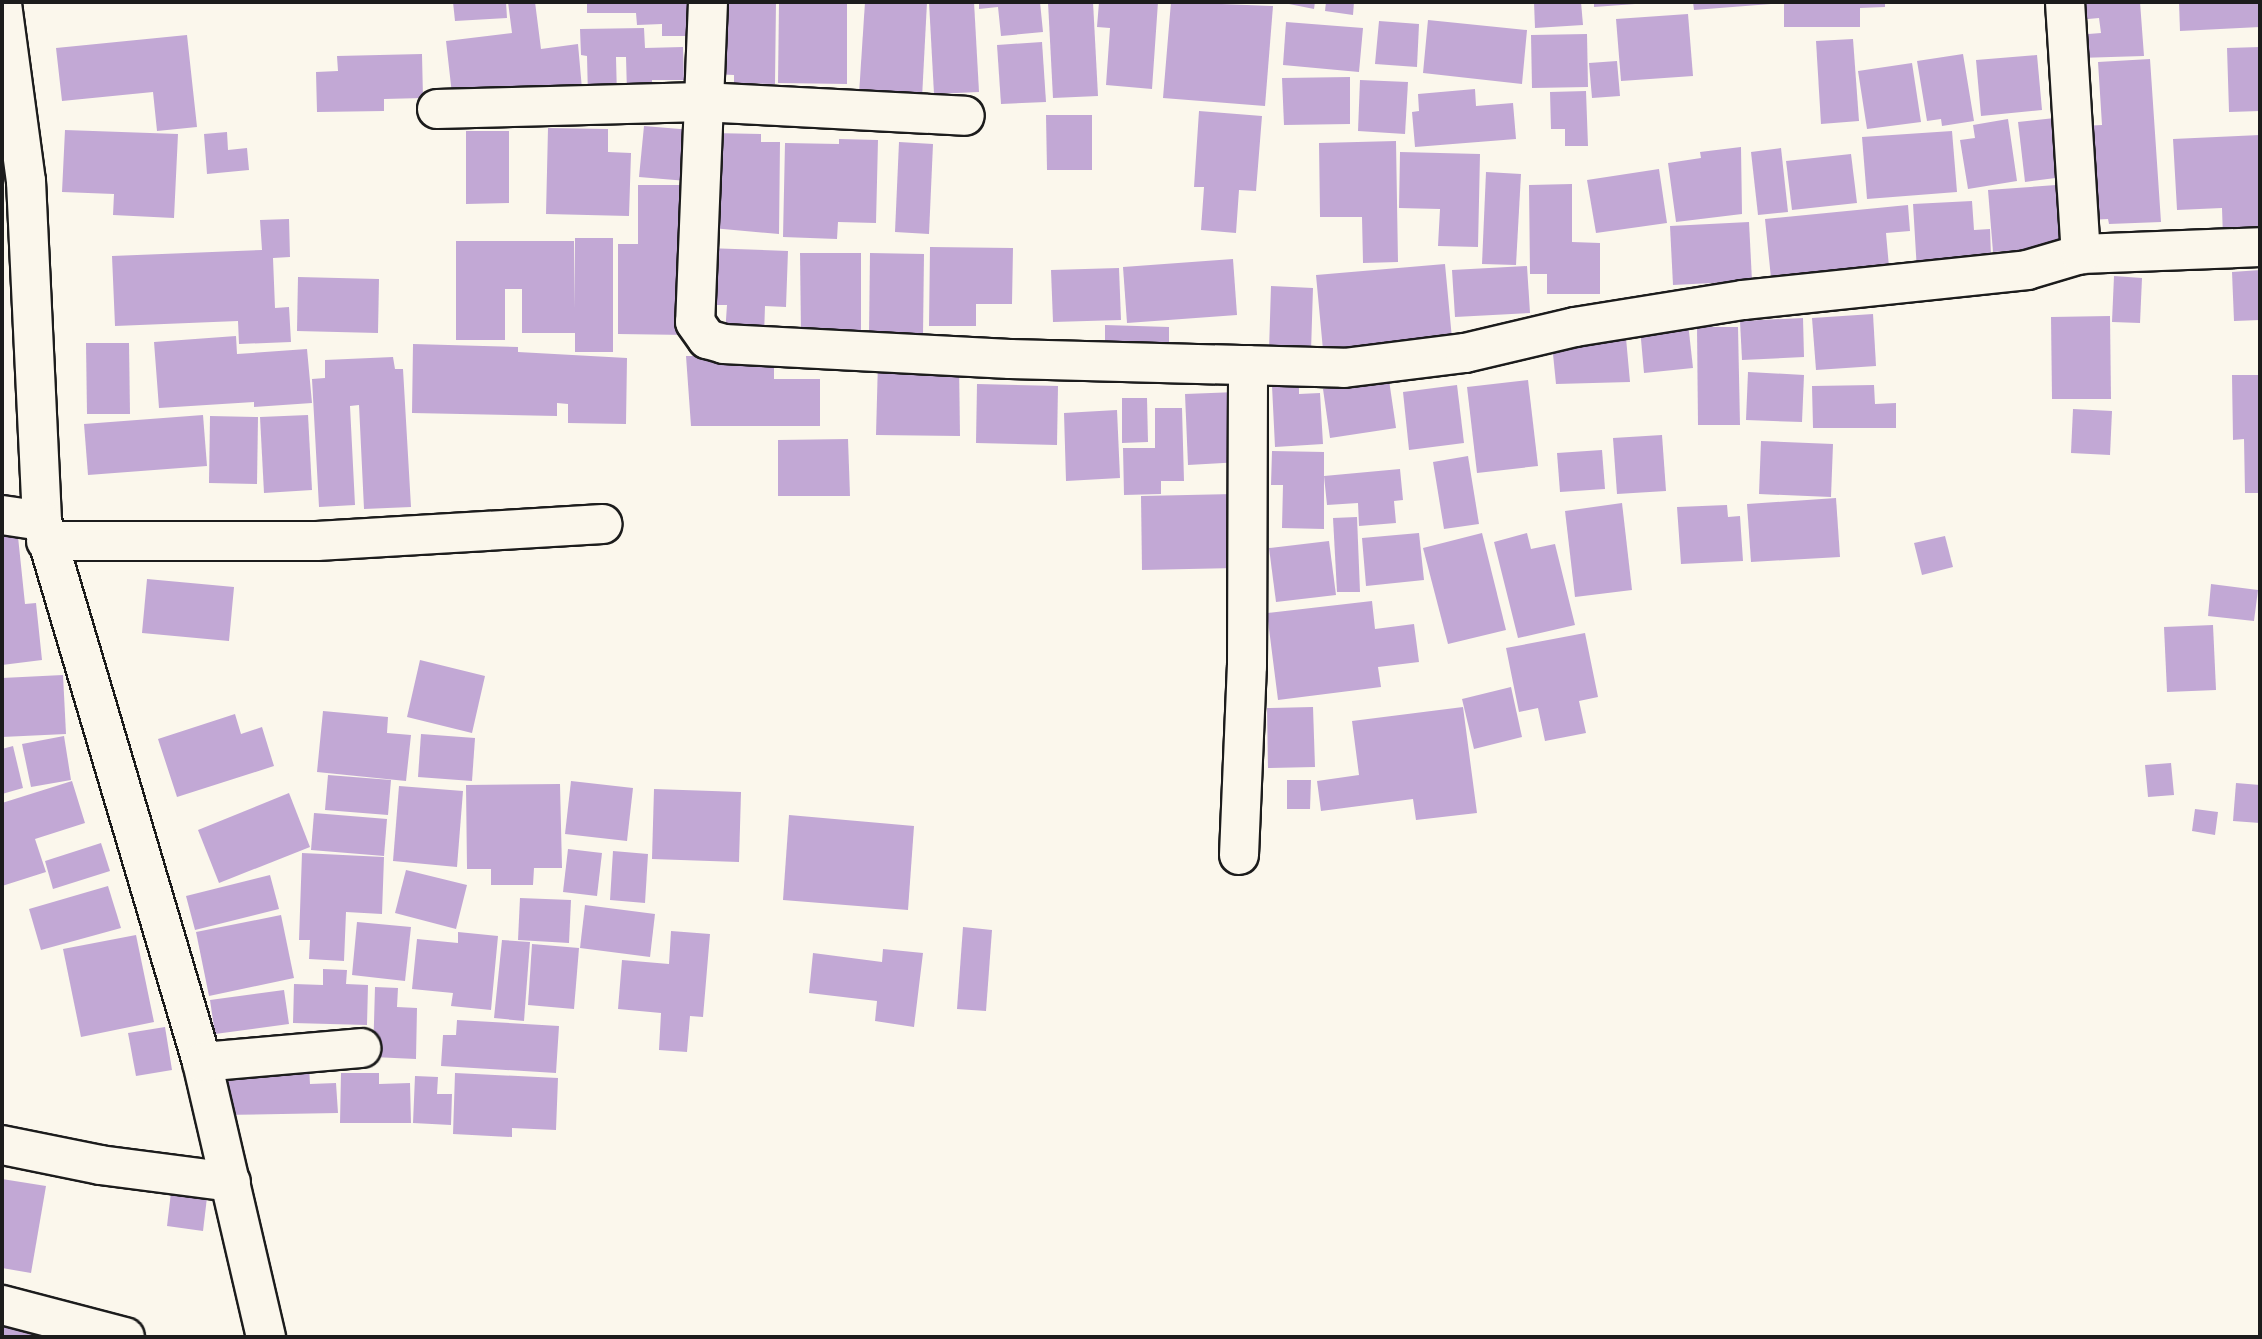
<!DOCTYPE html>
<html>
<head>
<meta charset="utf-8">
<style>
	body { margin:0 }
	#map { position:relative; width:2262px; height:1339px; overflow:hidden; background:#fbf7ec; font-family:Mali,sans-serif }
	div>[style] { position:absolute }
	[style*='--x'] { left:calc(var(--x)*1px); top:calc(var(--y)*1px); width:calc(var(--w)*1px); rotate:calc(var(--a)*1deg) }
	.building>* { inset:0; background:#c2a8d5 }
	.roads { filter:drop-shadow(2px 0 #1c1c1c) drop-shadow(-2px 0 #1c1c1c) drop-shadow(0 2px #1c1c1c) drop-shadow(0 -2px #1c1c1c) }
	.street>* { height:38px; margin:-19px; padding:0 19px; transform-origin:19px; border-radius:19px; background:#fbf7ec }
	span { translate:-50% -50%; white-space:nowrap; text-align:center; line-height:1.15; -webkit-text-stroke:5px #fbf7ec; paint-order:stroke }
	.frame { position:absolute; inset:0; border:4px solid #1c1c1c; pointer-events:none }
</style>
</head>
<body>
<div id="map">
	<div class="building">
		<i style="clip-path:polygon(453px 2px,506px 2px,507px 18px,455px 21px)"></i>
		<i style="clip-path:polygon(508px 2px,535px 2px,541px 49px,578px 44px,582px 89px,453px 103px,446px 41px,512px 33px)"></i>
		<i style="clip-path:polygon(587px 2px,700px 2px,700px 36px,662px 36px,662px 24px,637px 25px,636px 13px,587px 13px)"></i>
		<i style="clip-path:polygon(713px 2px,776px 2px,775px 84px,734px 83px,734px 75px,712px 74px)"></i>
		<i style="clip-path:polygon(779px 2px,847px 2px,847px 84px,778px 83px)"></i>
		<i style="clip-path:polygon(865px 2px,927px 2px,922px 98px,859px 94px)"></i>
		<i style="clip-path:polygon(929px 2px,974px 2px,979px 92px,934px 94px)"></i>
		<i style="clip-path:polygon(979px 2px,1040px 2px,1043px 32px,1001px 36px,998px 7px,979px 9px)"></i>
		<i style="clip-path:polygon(1048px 2px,1093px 2px,1098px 96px,1053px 98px)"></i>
		<i style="clip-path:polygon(1099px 2px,1158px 2px,1152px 89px,1106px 85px,1110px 28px,1097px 27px)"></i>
		<i style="clip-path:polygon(1171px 2px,1273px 6px,1265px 106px,1163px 98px)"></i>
		<i style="clip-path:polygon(1279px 2px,1315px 2px,1314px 9px)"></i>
		<i style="clip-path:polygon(1326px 2px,1354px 2px,1353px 15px,1325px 11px)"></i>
		<i style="clip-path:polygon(1534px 2px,1581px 2px,1583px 25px,1535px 28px)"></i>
		<i style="clip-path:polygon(1594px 2px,1635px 2px,1635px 4px,1594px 7px)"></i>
		<i style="clip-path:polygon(1693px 2px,1771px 2px,1771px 4px,1694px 10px)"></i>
		<i style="clip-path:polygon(1784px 2px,1885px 2px,1885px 7px,1860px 8px,1860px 27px,1784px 27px)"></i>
		<i style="clip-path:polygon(2075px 2px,2140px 2px,2144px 56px,2078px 58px,2076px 35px,2101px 33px,2099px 18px,2077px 20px)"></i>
		<i style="clip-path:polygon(2179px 2px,2260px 2px,2260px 27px,2180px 31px)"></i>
		<i style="clip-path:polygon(1688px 14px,1693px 76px,1621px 81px,1616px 19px)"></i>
		<i style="clip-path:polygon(1428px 20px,1527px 30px,1522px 84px,1423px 73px)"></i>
		<i style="clip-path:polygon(1379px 21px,1419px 24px,1417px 67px,1375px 64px)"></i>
		<i style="clip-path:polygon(1286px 22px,1363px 28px,1359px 72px,1283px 65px)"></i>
		<i style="clip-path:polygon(644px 28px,645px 48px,683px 47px,684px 80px,652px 80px,652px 93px,627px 93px,626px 57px,616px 57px,617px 97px,588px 97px,587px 56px,581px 55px,580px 29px)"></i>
		<i style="clip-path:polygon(1587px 34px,1588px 87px,1532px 88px,1531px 35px)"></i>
		<i style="clip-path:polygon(187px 35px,197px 127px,157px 131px,153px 92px,62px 101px,56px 48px)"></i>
		<i style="clip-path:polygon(1853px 39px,1859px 121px,1821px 124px,1816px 41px)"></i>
		<i style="clip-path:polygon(1042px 42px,1046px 102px,1001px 104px,997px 45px)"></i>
		<i style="clip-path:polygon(2260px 47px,2260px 111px,2229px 112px,2227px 48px)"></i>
		<i style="clip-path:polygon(422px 54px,423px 98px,384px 99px,384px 111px,317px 112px,316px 72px,338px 71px,337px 56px)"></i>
		<i style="clip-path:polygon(1963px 54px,1974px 121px,1942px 126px,1941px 119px,1927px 121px,1917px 61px)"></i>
		<i style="clip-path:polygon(2037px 55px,2042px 110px,1981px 116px,1976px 60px)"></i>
		<i style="clip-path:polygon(2150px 59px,2161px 222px,2109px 224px,2108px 219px,2089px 220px,2083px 126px,2102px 125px,2098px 62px)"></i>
		<i style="clip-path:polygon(1617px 61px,1620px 96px,1592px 98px,1589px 63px)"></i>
		<i style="clip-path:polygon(1912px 63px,1921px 122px,1867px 129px,1858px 71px)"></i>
		<i style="clip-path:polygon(1350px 77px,1350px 124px,1284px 125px,1282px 78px)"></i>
		<i style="clip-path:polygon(1360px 80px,1408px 82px,1405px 134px,1358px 131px)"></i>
		<i style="clip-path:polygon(1475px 89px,1476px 106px,1513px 103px,1516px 139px,1415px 147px,1412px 112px,1419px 111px,1418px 94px)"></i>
		<i style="clip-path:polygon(1586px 91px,1588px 146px,1565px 146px,1565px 129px,1551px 129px,1550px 92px)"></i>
		<i style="clip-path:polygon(1199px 111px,1262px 116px,1256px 191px,1239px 190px,1236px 233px,1201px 230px,1204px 187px,1194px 187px)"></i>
		<i style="clip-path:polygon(1046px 115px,1092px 115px,1092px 170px,1047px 170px)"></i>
		<i style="clip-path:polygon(2064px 117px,2071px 176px,2025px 182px,2018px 122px)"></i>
		<i style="clip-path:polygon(2008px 119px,2017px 181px,1968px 189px,1960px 140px,1975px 138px,1973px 125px)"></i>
		<i style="clip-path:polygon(644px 126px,692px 130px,687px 181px,639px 177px)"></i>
		<i style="clip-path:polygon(548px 128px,608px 129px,608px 152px,631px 153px,629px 216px,546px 214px)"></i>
		<i style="clip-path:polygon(65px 130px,178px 134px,174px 218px,113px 215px,114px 194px,62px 192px)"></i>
		<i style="clip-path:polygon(466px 131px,509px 131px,509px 203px,466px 204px)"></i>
		<i style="clip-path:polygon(1952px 131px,1957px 192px,1867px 199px,1862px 137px)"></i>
		<i style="clip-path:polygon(227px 132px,228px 150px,247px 148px,249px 170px,207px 174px,204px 134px)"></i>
		<i style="clip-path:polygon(712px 133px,761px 134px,761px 142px,780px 142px,779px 234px,712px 228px)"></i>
		<i style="clip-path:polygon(2260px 135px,2260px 238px,2223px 239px,2222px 208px,2177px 210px,2173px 139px)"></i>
		<i style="clip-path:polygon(839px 139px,878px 140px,876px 223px,838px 222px,837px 239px,783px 237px,785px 143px,839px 144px)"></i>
		<i style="clip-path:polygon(1396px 141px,1398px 262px,1363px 263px,1362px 217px,1320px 217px,1319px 143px)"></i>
		<i style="clip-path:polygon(899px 142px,933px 144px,929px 234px,895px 232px)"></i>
		<i style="clip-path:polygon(1741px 147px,1742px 214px,1676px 222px,1668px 163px,1701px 158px,1700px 152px)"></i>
		<i style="clip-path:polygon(1781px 148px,1788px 212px,1758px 215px,1751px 152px)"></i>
		<i style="clip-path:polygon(1400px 152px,1480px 154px,1478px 247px,1438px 246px,1440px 209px,1399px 208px)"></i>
		<i style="clip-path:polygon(1851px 154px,1857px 203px,1792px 210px,1786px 161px)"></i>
		<i style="clip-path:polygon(1659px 169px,1667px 223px,1596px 233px,1587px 180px)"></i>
		<i style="clip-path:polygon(1486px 172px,1521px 174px,1516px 265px,1482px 264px)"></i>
		<i style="clip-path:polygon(1572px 184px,1572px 242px,1600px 243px,1600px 294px,1547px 294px,1547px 274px,1530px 274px,1529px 185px)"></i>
		<i style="clip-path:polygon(2070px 184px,2075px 246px,1993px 252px,1988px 190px)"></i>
		<i style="clip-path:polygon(638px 185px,687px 185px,688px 335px,618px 334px,618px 244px,638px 244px)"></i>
		<i style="clip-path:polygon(1972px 201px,1974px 230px,1990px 229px,1991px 256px,1917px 271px,1913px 204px)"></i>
		<i style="clip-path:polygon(1908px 205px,1910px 231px,1886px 233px,1889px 267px,1771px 278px,1765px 219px)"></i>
		<i style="clip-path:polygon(289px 219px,290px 257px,273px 258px,275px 308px,289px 307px,291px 342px,239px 344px,238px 321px,115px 326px,112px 256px,262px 250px,260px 220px)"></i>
		<i style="clip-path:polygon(1749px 222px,1752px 281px,1673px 285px,1670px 226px)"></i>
		<i style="clip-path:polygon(575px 238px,613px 238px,613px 352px,575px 352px,575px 333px,522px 333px,522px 289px,505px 289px,505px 340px,456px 340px,456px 241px,574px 241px,575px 308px)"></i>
		<i style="clip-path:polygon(930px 247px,1013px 248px,1012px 304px,976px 304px,976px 326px,929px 326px)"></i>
		<i style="clip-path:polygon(706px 248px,788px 251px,786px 307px,765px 306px,764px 336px,725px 334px,727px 305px,704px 305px)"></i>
		<i style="clip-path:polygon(800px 253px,861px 253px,861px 334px,801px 333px)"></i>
		<i style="clip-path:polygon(870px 253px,924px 254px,923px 335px,869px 334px)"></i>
		<i style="clip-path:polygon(1233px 259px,1237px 315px,1127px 323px,1123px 267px)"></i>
		<i style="clip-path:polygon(1445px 264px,1452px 339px,1323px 350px,1316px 275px)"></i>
		<i style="clip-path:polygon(1527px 266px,1530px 313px,1455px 317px,1452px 270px)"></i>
		<i style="clip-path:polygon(1119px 268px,1121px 320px,1053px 322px,1051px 270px)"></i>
		<i style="clip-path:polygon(2260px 270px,2260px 320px,2234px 321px,2232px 272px)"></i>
		<i style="clip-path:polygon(2114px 276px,2142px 278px,2140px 323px,2112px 322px)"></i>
		<i style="clip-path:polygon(298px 277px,379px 279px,378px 333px,297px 331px)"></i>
		<i style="clip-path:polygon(1271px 286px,1313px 288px,1311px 351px,1269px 350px)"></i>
		<i style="clip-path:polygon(1873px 314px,1876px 366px,1816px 370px,1812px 318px)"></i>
		<i style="clip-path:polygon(2110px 316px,2111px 399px,2052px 399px,2051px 317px)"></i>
		<i style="clip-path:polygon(1803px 318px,1804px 357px,1742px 360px,1740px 321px)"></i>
		<i style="clip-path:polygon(1688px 323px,1693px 368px,1644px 373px,1640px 328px)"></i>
		<i style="clip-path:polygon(1105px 325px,1169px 327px,1169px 356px,1105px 355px)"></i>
		<i style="clip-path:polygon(1625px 327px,1630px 382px,1556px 384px,1552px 344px)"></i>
		<i style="clip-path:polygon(1697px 327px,1738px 327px,1740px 425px,1698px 425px)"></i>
		<i style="clip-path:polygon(236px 336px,237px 354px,307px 349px,312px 403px,254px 407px,254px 402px,159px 408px,154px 342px)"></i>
		<i style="clip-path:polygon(86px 343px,129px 343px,130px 414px,87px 414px)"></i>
		<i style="clip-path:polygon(413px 344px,518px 347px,518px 352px,627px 358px,626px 424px,568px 423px,568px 404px,557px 403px,557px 416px,412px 413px)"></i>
		<i style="clip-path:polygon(686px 356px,774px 356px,774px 379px,820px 379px,820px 426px,691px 426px)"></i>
		<i style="clip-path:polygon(393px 357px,395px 369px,403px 369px,411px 507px,364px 509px,359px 405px,350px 406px,355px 505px,319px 507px,312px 379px,325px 378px,325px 360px)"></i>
		<i style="clip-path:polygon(878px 361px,959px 363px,960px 436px,876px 435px)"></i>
		<i style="clip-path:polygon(1748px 372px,1804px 375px,1802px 422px,1746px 420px)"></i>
		<i style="clip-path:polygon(2232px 375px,2260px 375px,2260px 493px,2245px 493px,2244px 439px,2233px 440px)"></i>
		<i style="clip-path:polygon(1389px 380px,1396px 428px,1330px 438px,1323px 389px)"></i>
		<i style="clip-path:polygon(1528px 380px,1538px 466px,1477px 473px,1467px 387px)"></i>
		<i style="clip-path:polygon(977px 384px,1058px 386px,1057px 445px,976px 443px)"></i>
		<i style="clip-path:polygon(1299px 384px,1299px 394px,1320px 393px,1323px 444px,1275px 447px,1272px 386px)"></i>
		<i style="clip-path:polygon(1457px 385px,1464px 443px,1409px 450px,1403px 392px)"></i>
		<i style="clip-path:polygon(1874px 385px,1875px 404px,1896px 403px,1896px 428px,1813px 428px,1812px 386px)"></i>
		<i style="clip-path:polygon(1237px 392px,1241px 462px,1188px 465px,1185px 394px)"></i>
		<i style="clip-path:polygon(1122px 398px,1147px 398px,1148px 442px,1122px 443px)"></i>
		<i style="clip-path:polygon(1155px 408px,1182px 408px,1184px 481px,1161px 481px,1161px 494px,1124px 495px,1123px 448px,1155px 448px)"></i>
		<i style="clip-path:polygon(2073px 409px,2112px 411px,2110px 455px,2071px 453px)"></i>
		<i style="clip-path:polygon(1117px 410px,1120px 478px,1066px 481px,1064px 413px)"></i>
		<i style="clip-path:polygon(203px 415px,207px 466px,88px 475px,84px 424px)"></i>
		<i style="clip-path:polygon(308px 415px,312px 490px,264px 493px,260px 417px)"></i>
		<i style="clip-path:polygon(210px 416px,258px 417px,257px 484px,209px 483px)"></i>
		<i style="clip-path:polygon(1662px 435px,1666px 491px,1617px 494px,1613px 438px)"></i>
		<i style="clip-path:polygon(848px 439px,850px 496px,778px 496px,778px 440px)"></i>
		<i style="clip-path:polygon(1761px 441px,1833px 444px,1831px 497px,1759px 494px)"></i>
		<i style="clip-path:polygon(1602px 450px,1605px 489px,1560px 492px,1557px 453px)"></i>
		<i style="clip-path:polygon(1272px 451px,1324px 452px,1324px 529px,1282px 528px,1283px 485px,1271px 485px)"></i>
		<i style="clip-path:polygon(1468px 456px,1479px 524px,1444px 529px,1433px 462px)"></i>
		<i style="clip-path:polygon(1400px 469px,1403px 500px,1394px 501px,1396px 523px,1359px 526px,1358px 503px,1327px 505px,1324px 476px)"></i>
		<i style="clip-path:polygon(1234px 494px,1236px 568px,1142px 570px,1141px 496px)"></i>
		<i style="clip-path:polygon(1836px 498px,1840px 557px,1751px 562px,1747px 504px)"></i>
		<i style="clip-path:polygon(1622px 503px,1632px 590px,1575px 597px,1565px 511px)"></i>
		<i style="clip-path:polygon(1727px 505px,1728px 517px,1740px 516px,1743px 561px,1681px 564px,1677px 507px)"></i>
		<i style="clip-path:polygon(1357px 517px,1360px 592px,1337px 592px,1333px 518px)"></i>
		<i style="clip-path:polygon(17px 527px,25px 604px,36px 603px,42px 660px,2px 665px,2px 529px)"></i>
		<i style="clip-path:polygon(1419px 533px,1424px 580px,1366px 586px,1362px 538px)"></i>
		<i style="clip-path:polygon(1482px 533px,1506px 630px,1448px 644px,1423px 548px)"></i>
		<i style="clip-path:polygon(1527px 533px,1531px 549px,1555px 544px,1575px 625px,1518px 638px,1494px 542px)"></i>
		<i style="clip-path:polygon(1945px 536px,1953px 567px,1922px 575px,1914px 543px)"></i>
		<i style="clip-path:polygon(1329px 541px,1336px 595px,1276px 602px,1269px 548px)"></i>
		<i style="clip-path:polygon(147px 579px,234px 587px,229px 641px,142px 633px)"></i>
		<i style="clip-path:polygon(2211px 584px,2258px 590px,2254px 621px,2208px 616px)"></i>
		<i style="clip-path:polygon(1372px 601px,1375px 629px,1414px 624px,1419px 662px,1378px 667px,1381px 687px,1278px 700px,1267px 613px)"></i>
		<i style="clip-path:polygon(2213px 625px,2216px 690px,2167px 692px,2164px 627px)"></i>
		<i style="clip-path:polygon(1585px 633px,1598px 697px,1579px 701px,1586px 733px,1545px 741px,1538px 708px,1519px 712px,1506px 648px)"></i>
		<i style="clip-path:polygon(420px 660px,485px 676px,472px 733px,407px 717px)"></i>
		<i style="clip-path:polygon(63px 675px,66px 734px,2px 737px,2px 678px)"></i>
		<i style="clip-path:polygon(1511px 687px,1522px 737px,1474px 749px,1462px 699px)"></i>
		<i style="clip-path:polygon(1313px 707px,1315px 767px,1268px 768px,1267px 708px)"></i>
		<i style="clip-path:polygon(1463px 707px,1477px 813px,1416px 820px,1413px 799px,1321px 811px,1317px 781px,1359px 775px,1352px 721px)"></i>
		<i style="clip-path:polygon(323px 711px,388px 717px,387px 733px,411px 735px,406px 781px,317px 772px)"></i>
		<i style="clip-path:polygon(235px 714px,241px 734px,262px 727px,274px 766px,177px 797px,158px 739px)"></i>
		<i style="clip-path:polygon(421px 734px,475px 738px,472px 781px,418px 777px)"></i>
		<i style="clip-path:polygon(64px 736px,71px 780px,31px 787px,22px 744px)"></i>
		<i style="clip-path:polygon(13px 746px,23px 788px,2px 794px,2px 749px)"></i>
		<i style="clip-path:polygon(2171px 763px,2174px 795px,2148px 797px,2145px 765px)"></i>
		<i style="clip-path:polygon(328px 775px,391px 780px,388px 815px,325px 810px)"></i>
		<i style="clip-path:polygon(1287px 780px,1311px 780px,1310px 809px,1287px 809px)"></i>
		<i style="clip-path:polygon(72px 781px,85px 823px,35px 839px,46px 872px,2px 886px,2px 803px)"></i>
		<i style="clip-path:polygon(571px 781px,633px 788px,627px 841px,565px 834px)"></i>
		<i style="clip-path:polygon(2236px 783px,2260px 785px,2260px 823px,2233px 821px)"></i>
		<i style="clip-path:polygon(560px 784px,562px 868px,534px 868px,533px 885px,491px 885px,491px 869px,467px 869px,466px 785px)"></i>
		<i style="clip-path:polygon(399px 786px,463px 791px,457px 867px,393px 861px)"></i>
		<i style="clip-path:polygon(654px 789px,741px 792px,739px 862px,652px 859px)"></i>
		<i style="clip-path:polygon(289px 793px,310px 847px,219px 883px,198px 830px)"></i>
		<i style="clip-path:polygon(2195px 809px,2218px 812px,2215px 835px,2192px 831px)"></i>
		<i style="clip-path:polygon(314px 813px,387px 819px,384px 856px,311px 850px)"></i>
		<i style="clip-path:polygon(789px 815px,914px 826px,908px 910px,783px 900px)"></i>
		<i style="clip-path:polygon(101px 843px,110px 871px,53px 889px,45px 861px)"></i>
		<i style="clip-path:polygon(568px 849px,602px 853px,597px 896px,563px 892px)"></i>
		<i style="clip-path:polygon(613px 851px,648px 854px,645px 903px,610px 900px)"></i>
		<i style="clip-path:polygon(302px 853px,384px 857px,382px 914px,346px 912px,344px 961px,309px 959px,310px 940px,299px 940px)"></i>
		<i style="clip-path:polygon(406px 870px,467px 885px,456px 929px,395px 913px)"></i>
		<i style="clip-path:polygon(270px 875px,279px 909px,195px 930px,186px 896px)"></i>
		<i style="clip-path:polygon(108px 886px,121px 928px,41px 950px,29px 909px)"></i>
		<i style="clip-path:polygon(520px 898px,571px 900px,569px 943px,518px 940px)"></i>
		<i style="clip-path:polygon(585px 905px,655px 914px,650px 957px,580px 948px)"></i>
		<i style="clip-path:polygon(281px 915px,294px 978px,209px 996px,196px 932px)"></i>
		<i style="clip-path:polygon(357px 922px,411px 927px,405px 981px,352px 975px)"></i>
		<i style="clip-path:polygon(963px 927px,992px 930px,986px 1011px,957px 1009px)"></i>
		<i style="clip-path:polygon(671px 931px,710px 934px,703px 1017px,690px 1016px,687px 1052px,659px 1050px,661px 1013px,618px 1009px,622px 960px,669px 964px)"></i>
		<i style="clip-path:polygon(458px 932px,498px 936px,491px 1010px,451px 1006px,453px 993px,412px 989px,417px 939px,458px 943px)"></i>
		<i style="clip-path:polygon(136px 935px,154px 1022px,81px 1037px,63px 949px)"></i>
		<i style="clip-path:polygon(502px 940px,530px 942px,524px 1021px,494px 1018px)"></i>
		<i style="clip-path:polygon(532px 944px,579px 948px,574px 1009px,528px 1005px)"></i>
		<i style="clip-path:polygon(883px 949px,923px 953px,914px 1027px,875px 1021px,877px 1001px,809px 993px,813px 953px,882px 962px)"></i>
		<i style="clip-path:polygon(323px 969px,347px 970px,346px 984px,368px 985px,367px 1025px,293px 1023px,294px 984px,323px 985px)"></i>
		<i style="clip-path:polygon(375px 987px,398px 988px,397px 1007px,417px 1008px,416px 1059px,373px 1057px)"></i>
		<i style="clip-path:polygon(284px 990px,289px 1024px,215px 1034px,210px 1000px)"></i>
		<i style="clip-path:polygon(457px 1020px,559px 1026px,556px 1073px,441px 1066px,443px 1035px,456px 1035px)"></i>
		<i style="clip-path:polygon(165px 1027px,172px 1070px,136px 1076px,128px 1033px)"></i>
		<i style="clip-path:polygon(309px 1066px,310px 1084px,336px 1083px,338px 1113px,220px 1115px,218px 1070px)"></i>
		<i style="clip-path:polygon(341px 1073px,379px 1073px,379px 1084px,410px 1083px,411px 1123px,340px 1123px)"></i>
		<i style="clip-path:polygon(455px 1073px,558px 1078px,556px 1130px,512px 1128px,512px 1137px,453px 1134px)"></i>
		<i style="clip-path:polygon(415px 1076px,438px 1077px,437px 1094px,452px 1094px,451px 1125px,413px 1123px)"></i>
		<i style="clip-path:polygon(2px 1179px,46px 1186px,31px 1273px,2px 1268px)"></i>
		<i style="clip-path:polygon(172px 1184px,208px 1189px,203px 1231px,167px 1226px)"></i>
		<i style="clip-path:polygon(31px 1313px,32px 1333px,44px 1333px,44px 1337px,2px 1337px,2px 1315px)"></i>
	</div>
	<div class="roads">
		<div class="street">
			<i style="--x:708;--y:2;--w:320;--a:92.3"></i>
			<i style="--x:695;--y:322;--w:21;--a:55"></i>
			<i style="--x:707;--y:339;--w:18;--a:16"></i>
			<i style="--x:724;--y:344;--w:286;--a:3"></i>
			<i style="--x:1010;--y:359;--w:334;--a:1.5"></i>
			<i style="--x:1344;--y:368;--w:122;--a:-7.1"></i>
			<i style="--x:1465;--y:353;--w:113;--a:-13.3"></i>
			<i style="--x:1575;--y:327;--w:170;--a:-9.1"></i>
			<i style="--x:1743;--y:300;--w:286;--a:-6"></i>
			<i style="--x:2027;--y:270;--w:56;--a:-16.5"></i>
			<i style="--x:2081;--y:254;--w:179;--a:-2.2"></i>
			<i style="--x:2065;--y:2;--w:253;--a:86.4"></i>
			<i style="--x:2;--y:4;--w:179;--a:82.3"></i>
			<i style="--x:26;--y:181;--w:340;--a:87.3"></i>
			<i style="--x:42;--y:521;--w:564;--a:73.52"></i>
			<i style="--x:202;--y:1062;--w:282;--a:76.9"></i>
			<i style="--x:437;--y:109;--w:265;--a:-1.5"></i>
			<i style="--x:702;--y:102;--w:263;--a:3"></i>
			<i style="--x:2;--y:515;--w:40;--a:8.5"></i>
			<i style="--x:46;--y:541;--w:271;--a:0"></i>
			<i style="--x:317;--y:541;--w:286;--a:-3.4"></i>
			<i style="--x:1239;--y:855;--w:189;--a:-87.6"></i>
			<i style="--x:1247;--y:666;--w:301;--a:-89.8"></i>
			<i style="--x:202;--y:1062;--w:160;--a:-5"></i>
			<i style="--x:2;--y:1145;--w:100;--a:11.5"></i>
			<i style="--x:100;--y:1165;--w:132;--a:7.4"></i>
			<i style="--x:2;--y:1305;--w:127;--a:14.6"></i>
		</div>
	</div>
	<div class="frame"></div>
</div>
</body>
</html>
